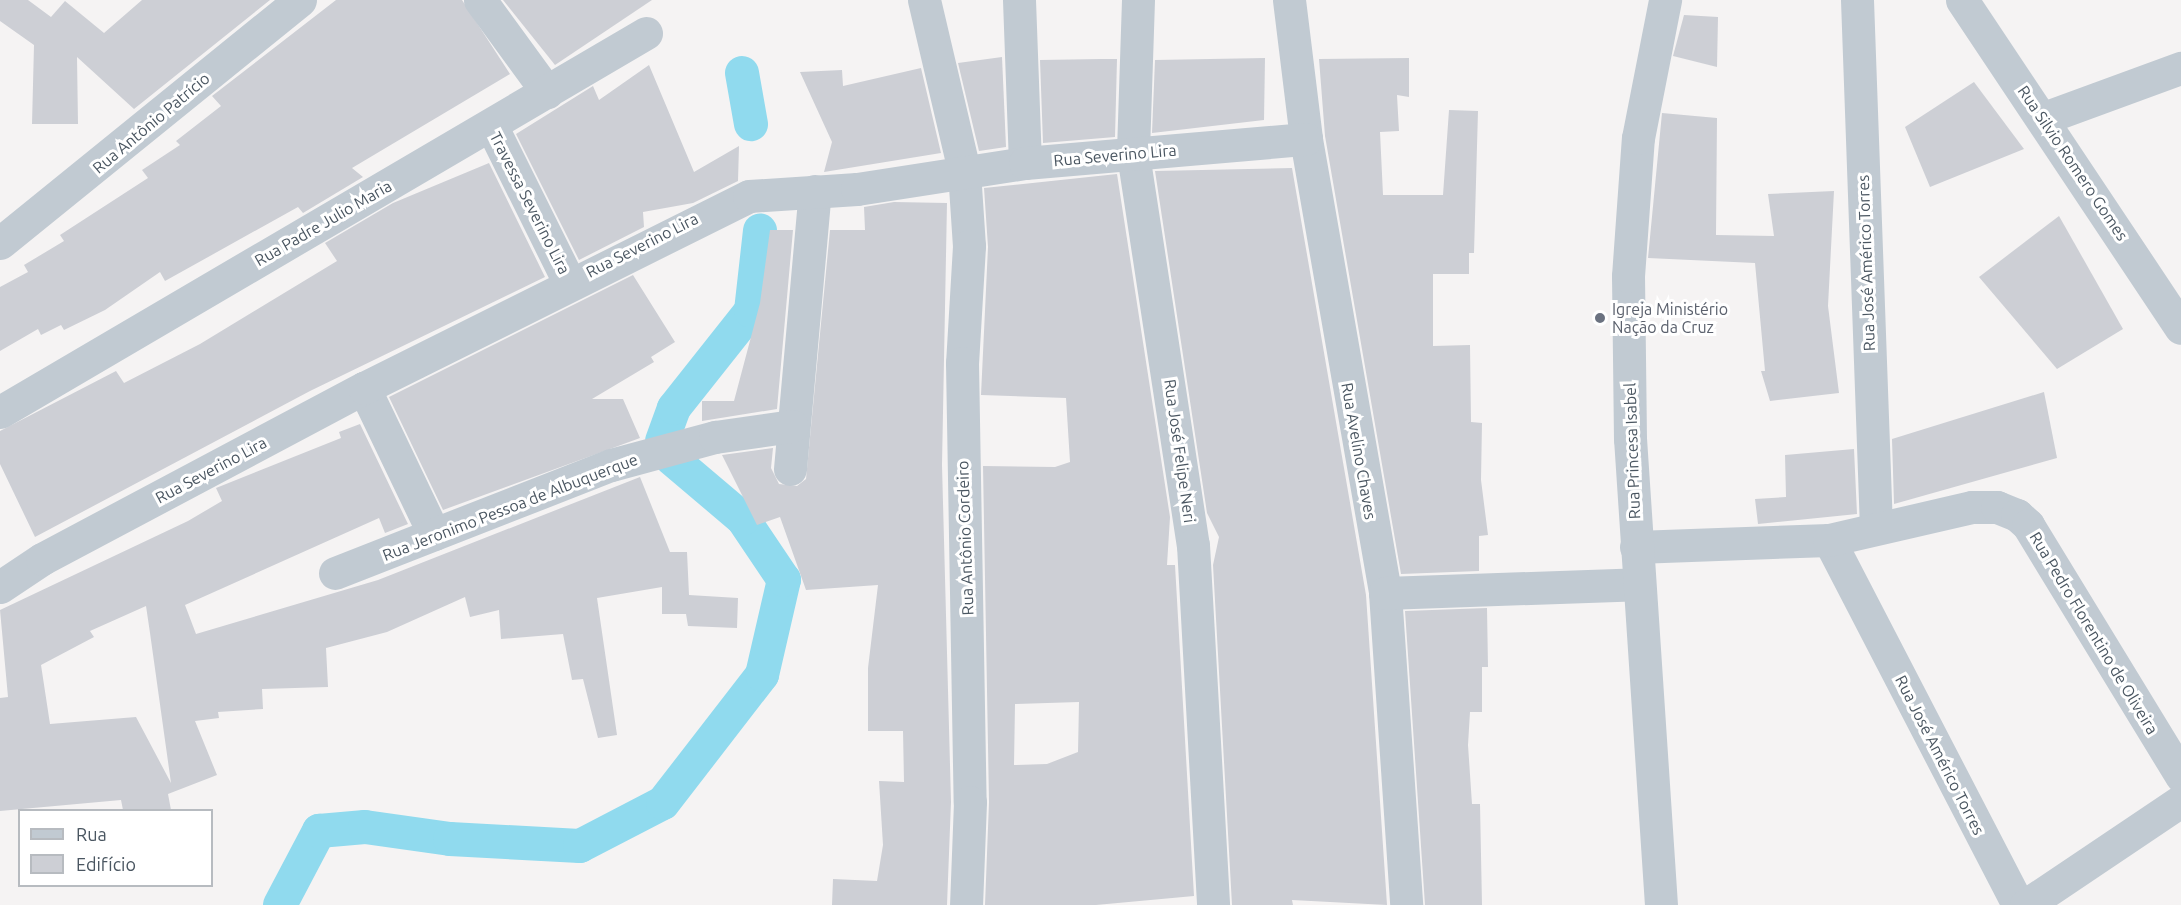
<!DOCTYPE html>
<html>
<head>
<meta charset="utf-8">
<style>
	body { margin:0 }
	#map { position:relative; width:2181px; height:905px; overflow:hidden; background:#f5f3f3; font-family:Ubuntu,sans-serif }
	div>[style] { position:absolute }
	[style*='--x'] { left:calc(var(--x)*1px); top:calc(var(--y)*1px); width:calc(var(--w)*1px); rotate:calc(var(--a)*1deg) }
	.canal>* { height:34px; margin:-17px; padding:0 17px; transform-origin:17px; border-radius:17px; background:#90daee }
	.building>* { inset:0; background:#cdcfd5 }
	.minor>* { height:33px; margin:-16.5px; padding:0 16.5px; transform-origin:16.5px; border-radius:16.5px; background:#c1cad2 }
	.dots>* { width:16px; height:16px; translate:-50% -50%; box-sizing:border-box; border:3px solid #fff; border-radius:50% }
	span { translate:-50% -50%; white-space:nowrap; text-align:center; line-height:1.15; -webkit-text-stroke:6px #fff; paint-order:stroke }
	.street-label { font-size:16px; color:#4a5661 }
	.worship-label { font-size:16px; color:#5b616d }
	.left { translate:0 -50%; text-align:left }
	.legend { position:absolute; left:18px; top:809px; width:195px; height:78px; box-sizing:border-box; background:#fff; border:2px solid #b7bbc0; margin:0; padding:8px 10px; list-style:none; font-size:18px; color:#4a5661 }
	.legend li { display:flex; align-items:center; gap:12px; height:30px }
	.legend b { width:30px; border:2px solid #b7bbc0 }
</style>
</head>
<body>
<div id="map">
	<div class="canal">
		<i style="--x:742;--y:73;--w:52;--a:80"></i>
		<i style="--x:662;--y:441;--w:35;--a:-70"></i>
		<i style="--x:674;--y:408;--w:124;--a:-51.6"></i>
		<i style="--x:751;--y:311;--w:81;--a:-83.6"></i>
		<i style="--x:280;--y:905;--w:84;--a:-62.2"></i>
		<i style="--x:319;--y:831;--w:46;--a:-5"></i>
		<i style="--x:365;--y:827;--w:86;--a:8"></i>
		<i style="--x:450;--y:839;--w:130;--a:3.1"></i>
		<i style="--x:580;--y:846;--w:93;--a:-27.4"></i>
		<i style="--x:663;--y:803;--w:162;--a:-52.3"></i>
		<i style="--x:762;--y:675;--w:98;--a:-77"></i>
		<i style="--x:784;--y:580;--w:73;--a:-123.9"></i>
		<i style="--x:743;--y:519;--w:94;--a:-139.7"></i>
	</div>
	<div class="building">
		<i style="clip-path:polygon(0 0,28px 0,51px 17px,65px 1px,104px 33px,142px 0,270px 0,134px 109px,77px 57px,78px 124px,32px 124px,34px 45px,0 21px)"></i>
		<i style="clip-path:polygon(336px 0,462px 0,510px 74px,352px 168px,363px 177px,303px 213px,298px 207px,165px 281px,160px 272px,105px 310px,64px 330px,61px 325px,41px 335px,38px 329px,0 351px,0 287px,28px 272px,24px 265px,64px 241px,60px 235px,148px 178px,142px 170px,180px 145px,176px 141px,221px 106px,212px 96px)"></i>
		<i style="clip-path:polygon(503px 0,652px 0,555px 65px)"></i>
		<i style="clip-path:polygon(1684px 15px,1718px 17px,1717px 67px,1673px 56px)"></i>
		<i style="clip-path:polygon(1002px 57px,1006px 147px,979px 151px,958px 63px)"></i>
		<i style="clip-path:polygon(1265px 58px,1264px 120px,1152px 133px,1155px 60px)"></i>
		<i style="clip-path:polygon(1409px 58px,1409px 97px,1397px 95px,1399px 131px,1380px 132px,1383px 195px,1443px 195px,1449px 110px,1478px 111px,1474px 253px,1469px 253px,1469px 274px,1433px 274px,1433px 346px,1470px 345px,1471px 422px,1482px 423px,1481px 480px,1488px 535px,1479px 536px,1479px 571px,1401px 574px,1325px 136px,1319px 59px)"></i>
		<i style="clip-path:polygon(1101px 59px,1117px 59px,1115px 137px,1043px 143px,1040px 60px)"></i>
		<i style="clip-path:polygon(649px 65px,694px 172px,739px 146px,738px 181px,693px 203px,643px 212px,644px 227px,579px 260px,516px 134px,593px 86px,599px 100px)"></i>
		<i style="clip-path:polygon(921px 68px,941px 153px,824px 172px,832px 142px,800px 72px,842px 70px,843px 86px)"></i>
		<i style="clip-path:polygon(1974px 82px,2024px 149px,1930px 187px,1905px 127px)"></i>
		<i style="clip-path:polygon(1662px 113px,1717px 118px,1716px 235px,1774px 236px,1768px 194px,1834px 191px,1828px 306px,1839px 393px,1770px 401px,1761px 371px,1765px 371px,1755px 263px,1648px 258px)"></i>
		<i style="clip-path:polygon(489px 163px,545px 277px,310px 391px,35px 537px,0 464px,0 431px,116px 371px,124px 383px,200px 344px,337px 261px,325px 243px,393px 203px)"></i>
		<i style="clip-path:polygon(1292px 168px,1366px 595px,1387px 905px,1292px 900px,1293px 905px,1232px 905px,1213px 565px,1219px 537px,1207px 513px,1155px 171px)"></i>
		<i style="clip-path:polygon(evenodd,1117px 174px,1170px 517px,1167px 565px,1175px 565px,1194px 896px,1096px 905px,985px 905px,989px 802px,983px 466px,1055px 467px,1070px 462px,1066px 398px,981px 395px,988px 247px,984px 188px,1117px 174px,1079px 702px,1078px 752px,1047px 764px,1014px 765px,1015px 704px,1079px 702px)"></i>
		<i style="clip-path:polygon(894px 202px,947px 203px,942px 465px,951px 802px,947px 905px,832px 905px,833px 879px,877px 881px,883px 845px,879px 781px,904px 782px,903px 731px,868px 731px,868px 668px,878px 585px,806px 590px,780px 517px,757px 525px,722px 455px,773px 448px,771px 468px,779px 484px,797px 486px,806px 479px,830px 230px,865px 230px,864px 207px)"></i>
		<i style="clip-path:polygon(2059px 216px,2123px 329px,2057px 369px,1979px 277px)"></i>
		<i style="clip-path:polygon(770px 230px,793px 230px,777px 409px,702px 421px,702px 401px,734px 401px,760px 303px)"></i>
		<i style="clip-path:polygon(633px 275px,675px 342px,651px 357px,654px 362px,592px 399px,623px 399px,640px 438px,443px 510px,389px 397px)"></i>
		<i style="clip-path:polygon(2044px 392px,2057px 458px,1894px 504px,1892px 439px)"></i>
		<i style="clip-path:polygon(evenodd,360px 424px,408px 524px,385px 533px,379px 518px,185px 605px,196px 634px,378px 580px,640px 477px,670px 552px,687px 552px,689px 595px,738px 598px,737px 628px,688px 626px,686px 614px,662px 614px,662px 587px,597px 598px,617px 735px,598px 738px,583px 679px,572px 680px,563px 634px,501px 639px,499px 610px,470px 617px,465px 597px,387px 632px,326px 648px,328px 687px,262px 689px,263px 709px,218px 712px,219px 718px,195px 721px,217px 775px,168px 794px,171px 810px,123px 810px,121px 800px,0 811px,0 698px,8px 697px,0 610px,188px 521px,222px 501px,216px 488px,341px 438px,339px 432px,360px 424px,146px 606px,150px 633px,171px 783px,136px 717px,50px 724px,41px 665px,94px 637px,90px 631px,146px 606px)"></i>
		<i style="clip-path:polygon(1854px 449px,1857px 514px,1758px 524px,1755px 499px,1786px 497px,1785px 455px)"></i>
		<i style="clip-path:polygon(1487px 608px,1488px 667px,1482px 667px,1482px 712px,1470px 712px,1468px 745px,1472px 804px,1480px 804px,1482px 905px,1425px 905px,1405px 611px)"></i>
	</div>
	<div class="minor">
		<i style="--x:480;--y:0;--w:114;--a:53.9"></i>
		<i style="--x:924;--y:0;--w:176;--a:76.8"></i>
		<i style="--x:964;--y:171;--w:75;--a:86.2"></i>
		<i style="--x:969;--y:246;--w:117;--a:93.4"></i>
		<i style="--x:962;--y:363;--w:439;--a:89"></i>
		<i style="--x:970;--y:802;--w:103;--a:92.2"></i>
		<i style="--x:1019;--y:0;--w:163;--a:87.9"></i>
		<i style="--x:1138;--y:0;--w:154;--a:91.9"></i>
		<i style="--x:1133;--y:154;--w:396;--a:81.3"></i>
		<i style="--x:1193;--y:545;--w:361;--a:86.8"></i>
		<i style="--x:1289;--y:0;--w:140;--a:83"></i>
		<i style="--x:1306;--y:139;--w:461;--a:80.1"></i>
		<i style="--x:1385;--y:593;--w:313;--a:86.1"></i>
		<i style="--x:1857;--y:0;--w:527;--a:87.94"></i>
		<i style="--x:1962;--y:0;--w:394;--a:56.3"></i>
		<i style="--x:2044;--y:118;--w:146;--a:-20.1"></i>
		<i style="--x:491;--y:125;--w:175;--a:63.6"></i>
		<i style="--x:0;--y:243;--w:386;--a:-39"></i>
		<i style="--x:364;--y:388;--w:162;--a:64.4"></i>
		<i style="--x:0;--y:412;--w:749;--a:-30.4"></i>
		<i style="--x:790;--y:469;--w:279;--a:-84.9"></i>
		<i style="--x:1829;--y:540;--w:411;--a:62.6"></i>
		<i style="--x:1636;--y:547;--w:193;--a:-2.1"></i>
		<i style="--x:1829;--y:540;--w:147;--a:-13"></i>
		<i style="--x:1972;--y:507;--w:25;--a:0"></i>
		<i style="--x:1997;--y:507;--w:22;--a:22"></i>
		<i style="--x:2017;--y:515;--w:15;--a:42"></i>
		<i style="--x:2028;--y:525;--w:294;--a:58.6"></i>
		<i style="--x:335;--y:573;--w:296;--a:-21.4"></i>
		<i style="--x:611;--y:465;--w:108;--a:-15.1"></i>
		<i style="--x:715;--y:437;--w:78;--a:-8.1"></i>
		<i style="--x:0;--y:587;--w:50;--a:-33.7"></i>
		<i style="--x:42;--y:559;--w:365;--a:-28"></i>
		<i style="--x:364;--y:388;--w:430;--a:-26.5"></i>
		<i style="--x:749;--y:196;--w:108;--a:-3.7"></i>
		<i style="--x:857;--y:189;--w:170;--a:-8.8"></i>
		<i style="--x:1025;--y:163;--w:282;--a:-4.9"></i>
		<i style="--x:1385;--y:593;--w:253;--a:-2"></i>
		<i style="--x:1661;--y:905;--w:467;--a:-93.8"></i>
		<i style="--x:1630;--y:439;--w:163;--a:-90.7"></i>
		<i style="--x:1628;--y:276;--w:138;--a:-85.9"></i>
		<i style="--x:1638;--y:138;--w:141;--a:-78.9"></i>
		<i style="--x:2026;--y:905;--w:187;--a:-33.9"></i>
	</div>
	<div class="dots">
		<i style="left:1600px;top:318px;background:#6b7280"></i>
	</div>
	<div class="street-label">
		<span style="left:151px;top:123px;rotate:-40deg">Rua Antônio Patrício</span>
		<span style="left:1115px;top:155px;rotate:-5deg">Rua Severino Lira</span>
		<span style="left:2073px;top:163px;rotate:56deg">Rua Silvio Romero Gomes</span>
		<span style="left:530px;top:203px;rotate:63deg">Travessa Severino Lira</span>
		<span style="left:323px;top:223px;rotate:-30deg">Rua Padre Julio Maria</span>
		<span style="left:642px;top:245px;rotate:-27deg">Rua Severino Lira</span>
		<span style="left:1866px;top:263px;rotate:-92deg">Rua José Américo Torres</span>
		<span style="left:1180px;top:451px;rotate:82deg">Rua José Felipe Neri</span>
		<span style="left:1359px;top:451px;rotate:80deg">Rua Avelino Chaves</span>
		<span style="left:1632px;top:451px;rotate:-92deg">Rua Princesa Isabel</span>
		<span style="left:211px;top:470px;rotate:-28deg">Rua Severino Lira</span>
		<span style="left:510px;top:507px;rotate:-21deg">Rua Jeronimo Pessoa de Albuquerque</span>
		<span style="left:965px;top:538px;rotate:-92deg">Rua Antônio Cordeiro</span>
		<span style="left:2094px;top:633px;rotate:59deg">Rua Pedro Florentino de Oliveira</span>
		<span style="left:1940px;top:755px;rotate:63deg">Rua José Américo Torres</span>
	</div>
	<div class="worship-label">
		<span class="left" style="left:1612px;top:318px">Igreja Ministério<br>Nação da Cruz</span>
	</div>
	<ul class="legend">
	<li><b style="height:8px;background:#c1cad2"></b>Rua</li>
	<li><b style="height:16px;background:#cdcfd5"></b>Edifício</li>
	</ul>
</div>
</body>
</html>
